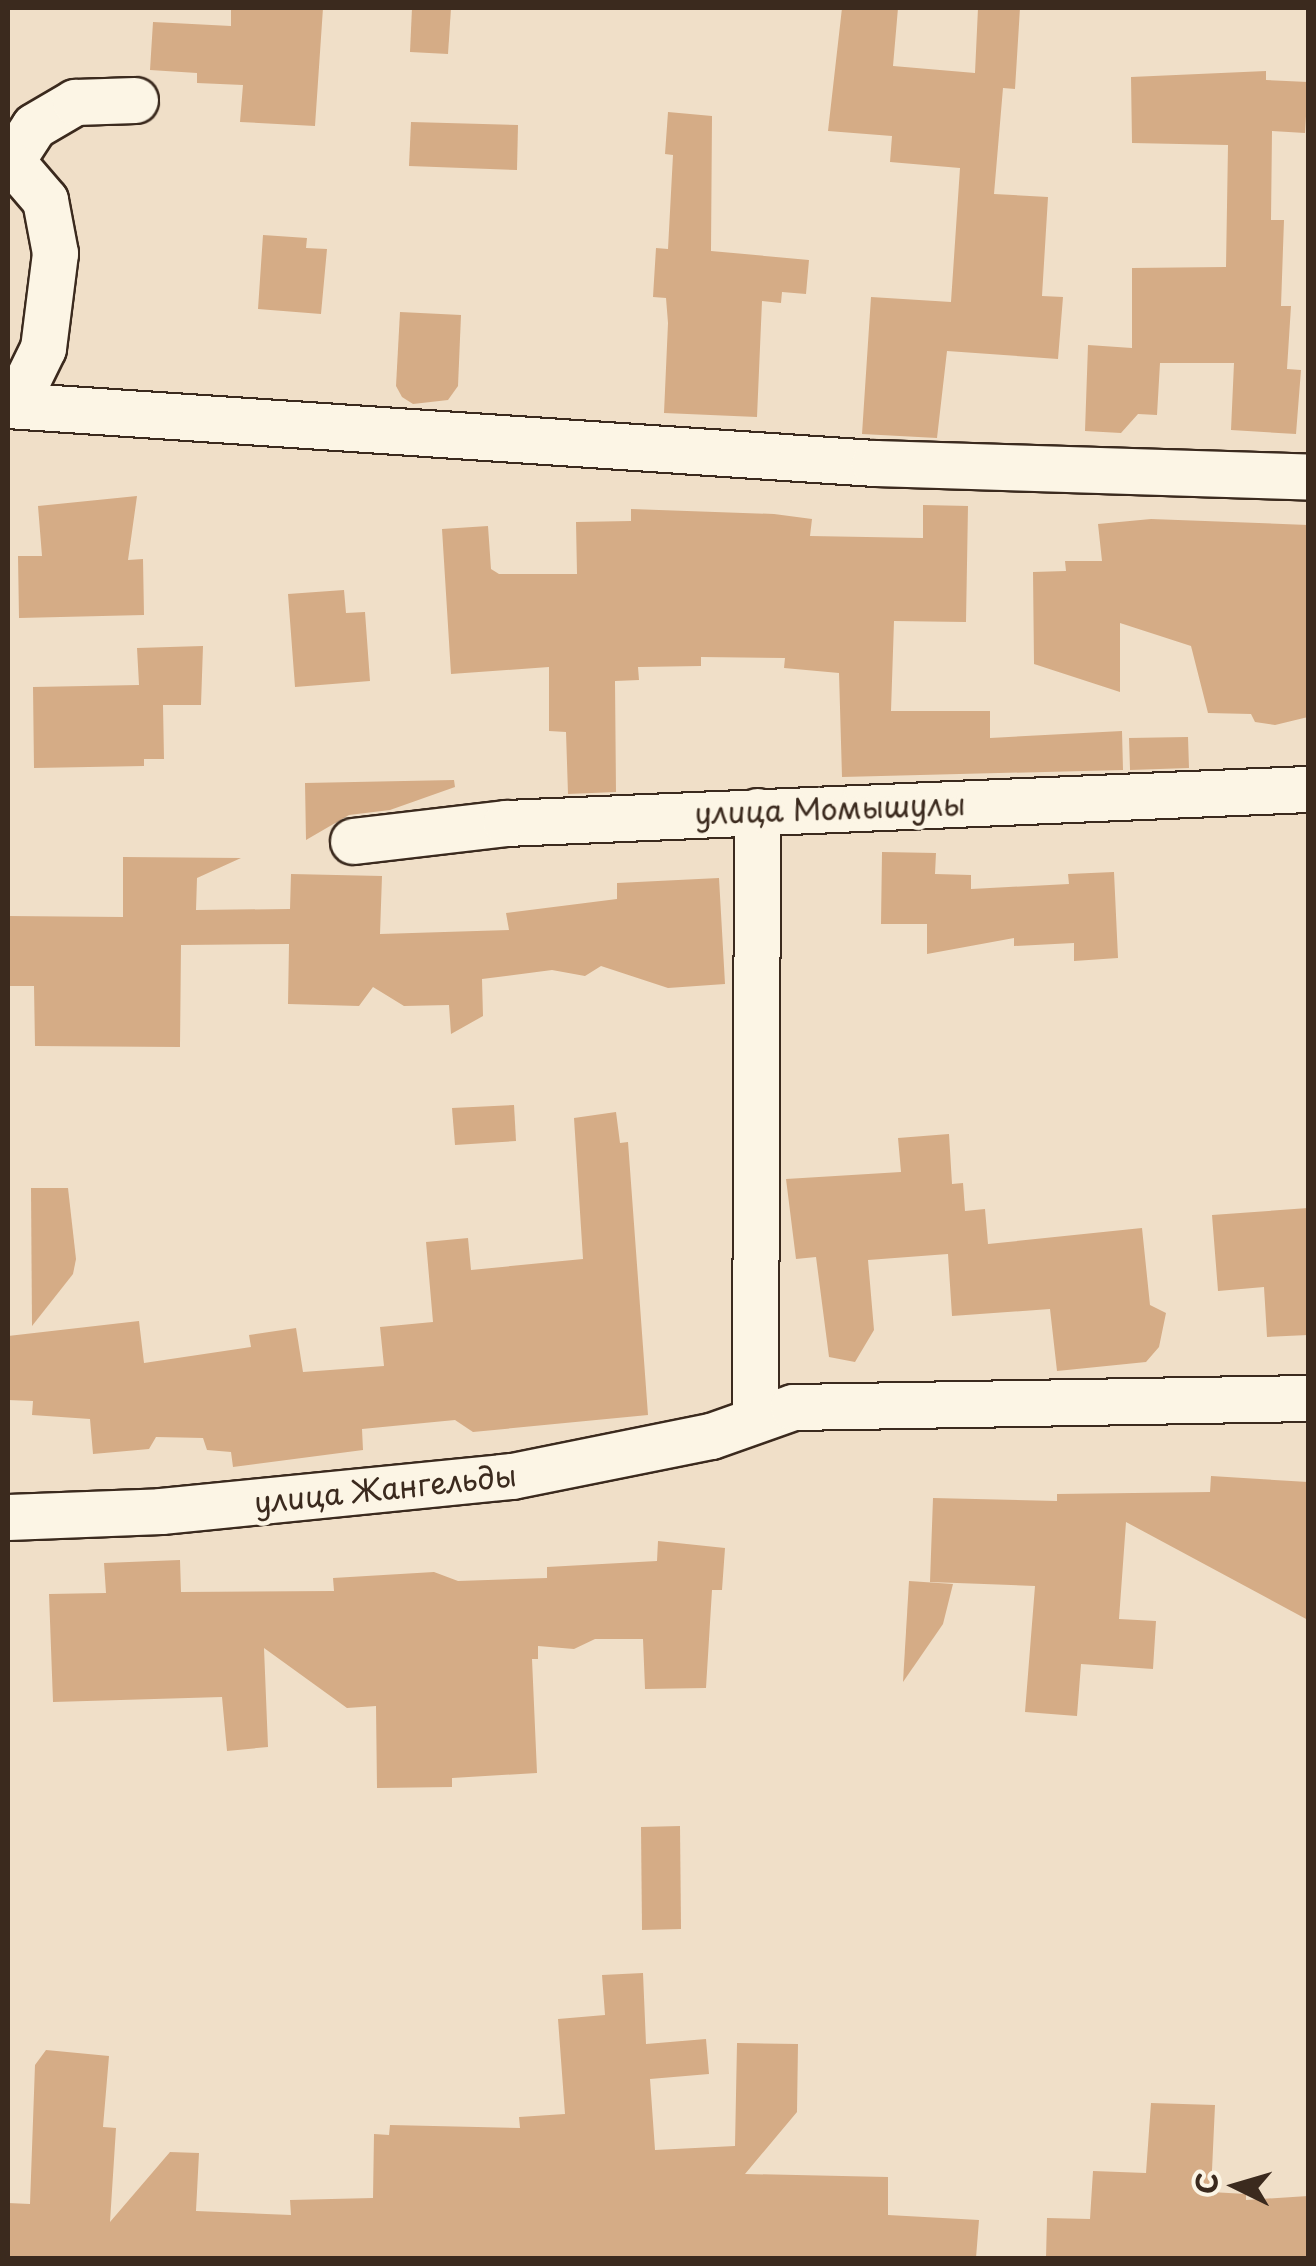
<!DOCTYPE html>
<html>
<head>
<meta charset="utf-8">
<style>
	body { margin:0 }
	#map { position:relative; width:1316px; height:2266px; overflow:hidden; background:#f0dfc8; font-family:"Playpen Sans",sans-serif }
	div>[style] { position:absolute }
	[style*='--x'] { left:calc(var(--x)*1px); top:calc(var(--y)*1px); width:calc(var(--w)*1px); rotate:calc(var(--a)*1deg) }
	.building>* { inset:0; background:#d5ac86 }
	.roads { filter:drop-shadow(2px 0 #3b2a1e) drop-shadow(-2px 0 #3b2a1e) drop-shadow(0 2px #3b2a1e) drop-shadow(0 -2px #3b2a1e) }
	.minor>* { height:45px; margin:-22.5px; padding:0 22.5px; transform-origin:22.5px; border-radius:22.5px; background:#fcf5e5 }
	span { translate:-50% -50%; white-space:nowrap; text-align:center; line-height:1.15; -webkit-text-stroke:9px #fcf5e5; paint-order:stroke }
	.street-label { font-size:30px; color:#3b2a1e }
	.frame { position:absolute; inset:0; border:10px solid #3b2a1e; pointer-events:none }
	.north { position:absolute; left:1186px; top:2136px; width:100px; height:100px; -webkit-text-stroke:8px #fcf5e5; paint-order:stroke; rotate:275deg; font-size:28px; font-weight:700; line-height:40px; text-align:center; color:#3b2a1e }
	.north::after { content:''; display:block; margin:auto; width:35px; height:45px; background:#3b2a1e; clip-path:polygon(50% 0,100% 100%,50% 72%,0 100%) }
</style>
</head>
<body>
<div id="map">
	<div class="building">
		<i style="clip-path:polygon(231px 8px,323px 8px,315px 126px,240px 122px,243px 85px,197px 83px,197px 73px,150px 70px,153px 22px,231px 26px)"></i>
		<i style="clip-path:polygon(412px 8px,451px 8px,448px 54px,410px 52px)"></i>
		<i style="clip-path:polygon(842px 8px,898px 8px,893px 66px,975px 73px,978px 8px,1020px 8px,1015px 89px,1003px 88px,994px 194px,1048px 197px,1042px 296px,1063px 297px,1058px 359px,947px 351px,937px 438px,862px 434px,871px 297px,951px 302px,960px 168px,890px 162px,892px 136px,828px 131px)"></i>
		<i style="clip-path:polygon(1266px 71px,1266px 80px,1308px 82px,1305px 133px,1272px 131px,1271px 220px,1284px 220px,1281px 306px,1291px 306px,1287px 369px,1301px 370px,1296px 434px,1231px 430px,1234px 363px,1160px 363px,1157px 415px,1138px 414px,1121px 433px,1085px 431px,1088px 345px,1132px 348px,1132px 268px,1226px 267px,1228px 145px,1132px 143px,1131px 77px)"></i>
		<i style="clip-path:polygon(668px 112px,712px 116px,711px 251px,809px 260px,806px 294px,782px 292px,781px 303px,762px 301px,757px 417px,664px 413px,668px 323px,666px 298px,653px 297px,656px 248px,668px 249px,673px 155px,665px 154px)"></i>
		<i style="clip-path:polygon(411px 122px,518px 125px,517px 170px,409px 166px)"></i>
		<i style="clip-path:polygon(263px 235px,307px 238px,306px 248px,327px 249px,321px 314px,258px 309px)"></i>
		<i style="clip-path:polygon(400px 312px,461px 315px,458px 386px,448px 400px,413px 404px,402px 397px,396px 386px)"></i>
		<i style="clip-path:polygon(137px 496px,128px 560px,143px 559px,144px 615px,19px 618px,18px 556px,42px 556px,38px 506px)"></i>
		<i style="clip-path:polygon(923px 505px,968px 506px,966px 622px,894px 621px,891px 711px,990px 711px,990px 738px,1122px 731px,1123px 770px,842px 777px,839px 673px,784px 668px,785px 658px,701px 657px,701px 666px,638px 667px,639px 680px,615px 681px,616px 792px,568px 794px,566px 732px,549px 731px,549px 667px,451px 674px,442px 529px,488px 526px,491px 569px,499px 574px,577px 574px,576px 522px,631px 521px,631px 509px,774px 514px,812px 519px,810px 536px,923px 538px)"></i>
		<i style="clip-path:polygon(1151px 519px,1308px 525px,1308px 717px,1275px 725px,1255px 722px,1251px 714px,1208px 713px,1191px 646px,1120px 623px,1120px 692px,1034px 664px,1033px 572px,1066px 571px,1065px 561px,1102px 561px,1098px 524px)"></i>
		<i style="clip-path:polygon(344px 590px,346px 613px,365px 612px,370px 681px,295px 687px,288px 594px)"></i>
		<i style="clip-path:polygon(203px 646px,201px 705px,163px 705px,164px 759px,144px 759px,144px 766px,34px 768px,33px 687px,139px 685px,137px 648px)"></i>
		<i style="clip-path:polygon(1188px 737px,1189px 768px,1130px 770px,1129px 738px)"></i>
		<i style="clip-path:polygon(454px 780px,455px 787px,390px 810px,349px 815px,306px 840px,305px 783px)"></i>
		<i style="clip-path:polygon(882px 852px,936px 853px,935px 874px,971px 875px,971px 889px,1069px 884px,1068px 874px,1114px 872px,1118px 958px,1074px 961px,1074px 943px,1014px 946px,1014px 938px,927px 954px,927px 924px,881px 924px)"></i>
		<i style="clip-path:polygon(123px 857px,241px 858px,197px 878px,196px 910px,290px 909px,291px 874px,382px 876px,380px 934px,509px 930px,506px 913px,617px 899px,617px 883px,719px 878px,725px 984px,668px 988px,601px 966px,585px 976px,552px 970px,482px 979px,483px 1016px,451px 1034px,449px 1005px,404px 1006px,373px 987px,359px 1006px,288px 1004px,289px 944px,181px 945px,180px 1047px,35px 1046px,34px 986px,8px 986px,8px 916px,123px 917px)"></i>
		<i style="clip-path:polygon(514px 1105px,516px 1141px,455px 1145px,452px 1108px)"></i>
		<i style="clip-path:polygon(616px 1112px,620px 1143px,628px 1142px,648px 1415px,473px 1432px,455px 1420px,362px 1429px,363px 1450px,233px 1467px,231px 1452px,207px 1450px,203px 1438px,156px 1437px,149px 1449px,93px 1454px,90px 1419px,32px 1415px,33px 1401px,8px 1400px,8px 1336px,139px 1321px,144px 1363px,251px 1347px,249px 1335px,296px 1328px,303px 1372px,384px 1366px,380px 1327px,433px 1322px,426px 1242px,468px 1238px,471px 1270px,583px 1259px,574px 1118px)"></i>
		<i style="clip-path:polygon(949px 1134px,952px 1184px,963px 1183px,965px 1211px,985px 1209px,988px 1244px,1142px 1228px,1150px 1305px,1166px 1313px,1159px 1347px,1146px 1362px,1057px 1371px,1050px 1309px,952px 1316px,948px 1254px,868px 1260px,874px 1330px,855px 1362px,829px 1357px,816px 1257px,796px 1259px,786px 1179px,901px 1172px,898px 1138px)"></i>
		<i style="clip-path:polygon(31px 1188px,68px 1188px,76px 1259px,73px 1274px,32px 1326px)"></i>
		<i style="clip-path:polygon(1308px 1208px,1308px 1335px,1267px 1337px,1264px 1287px,1218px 1291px,1212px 1215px)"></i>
		<i style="clip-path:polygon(1211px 1476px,1308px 1482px,1308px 1620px,1126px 1522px,1119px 1619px,1156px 1621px,1153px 1669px,1081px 1664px,1077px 1716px,1025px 1712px,1035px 1586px,930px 1582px,933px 1498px,1057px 1501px,1057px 1494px,1210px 1492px)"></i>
		<i style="clip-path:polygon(658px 1541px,725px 1548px,722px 1590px,712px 1590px,706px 1688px,645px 1689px,643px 1639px,595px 1639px,574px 1649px,538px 1646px,538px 1659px,532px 1659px,537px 1773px,452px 1778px,452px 1787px,377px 1788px,376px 1706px,347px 1708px,264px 1648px,268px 1747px,227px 1751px,222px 1697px,53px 1702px,49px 1594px,106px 1593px,104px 1563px,180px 1560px,181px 1592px,334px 1591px,333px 1578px,434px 1572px,458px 1581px,547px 1578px,547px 1567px,657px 1561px)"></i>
		<i style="clip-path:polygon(909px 1581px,953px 1584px,943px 1624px,903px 1682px)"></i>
		<i style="clip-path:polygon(680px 1826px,681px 1929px,642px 1930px,641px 1827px)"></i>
		<i style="clip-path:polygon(643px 1973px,646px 2044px,706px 2039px,709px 2074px,650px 2079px,655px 2150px,735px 2146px,737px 2043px,798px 2044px,797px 2112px,745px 2174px,888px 2177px,888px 2215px,979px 2220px,976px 2258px,8px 2258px,8px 2203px,30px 2204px,35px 2065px,46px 2050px,109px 2056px,103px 2127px,116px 2128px,110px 2222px,170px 2152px,199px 2153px,196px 2211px,291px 2215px,290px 2200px,373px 2198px,374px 2134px,389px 2135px,390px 2125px,520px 2128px,519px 2117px,565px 2114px,558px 2019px,605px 2015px,602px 1975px)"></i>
		<i style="clip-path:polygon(1151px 2103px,1215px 2105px,1211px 2192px,1246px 2194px,1246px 2200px,1308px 2196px,1308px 2258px,1046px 2258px,1047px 2218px,1090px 2219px,1093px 2171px,1146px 2173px)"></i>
	</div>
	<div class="roads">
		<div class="minor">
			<i style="--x:8;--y:157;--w:57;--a:49.3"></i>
			<i style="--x:45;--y:200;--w:54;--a:79.3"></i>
			<i style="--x:55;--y:253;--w:96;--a:97.2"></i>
			<i style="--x:43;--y:348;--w:59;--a:116.1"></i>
			<i style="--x:12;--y:160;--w:40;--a:-57.1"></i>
			<i style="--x:34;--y:126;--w:48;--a:-30.3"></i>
			<i style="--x:75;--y:102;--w:60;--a:-1.9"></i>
			<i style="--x:8;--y:405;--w:868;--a:3.83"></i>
			<i style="--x:874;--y:463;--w:434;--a:1.8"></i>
			<i style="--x:353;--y:841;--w:154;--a:-6.7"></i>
			<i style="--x:506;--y:823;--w:803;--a:-2.43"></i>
			<i style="--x:755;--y:1416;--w:605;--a:-89.81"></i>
			<i style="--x:8;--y:1517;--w:153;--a:-2.2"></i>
			<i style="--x:161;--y:1511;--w:353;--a:-5.7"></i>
			<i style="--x:512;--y:1476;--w:203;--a:-11.4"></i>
			<i style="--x:711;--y:1436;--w:87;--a:-19.5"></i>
			<i style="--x:793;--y:1407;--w:515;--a:-1"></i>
		</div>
	</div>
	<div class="street-label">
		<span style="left:830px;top:808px;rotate:-2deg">улица Момышулы</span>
		<span style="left:385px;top:1488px;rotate:-6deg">улица Жангельды</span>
	</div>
	<div class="frame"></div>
	<div class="north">С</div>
</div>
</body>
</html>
